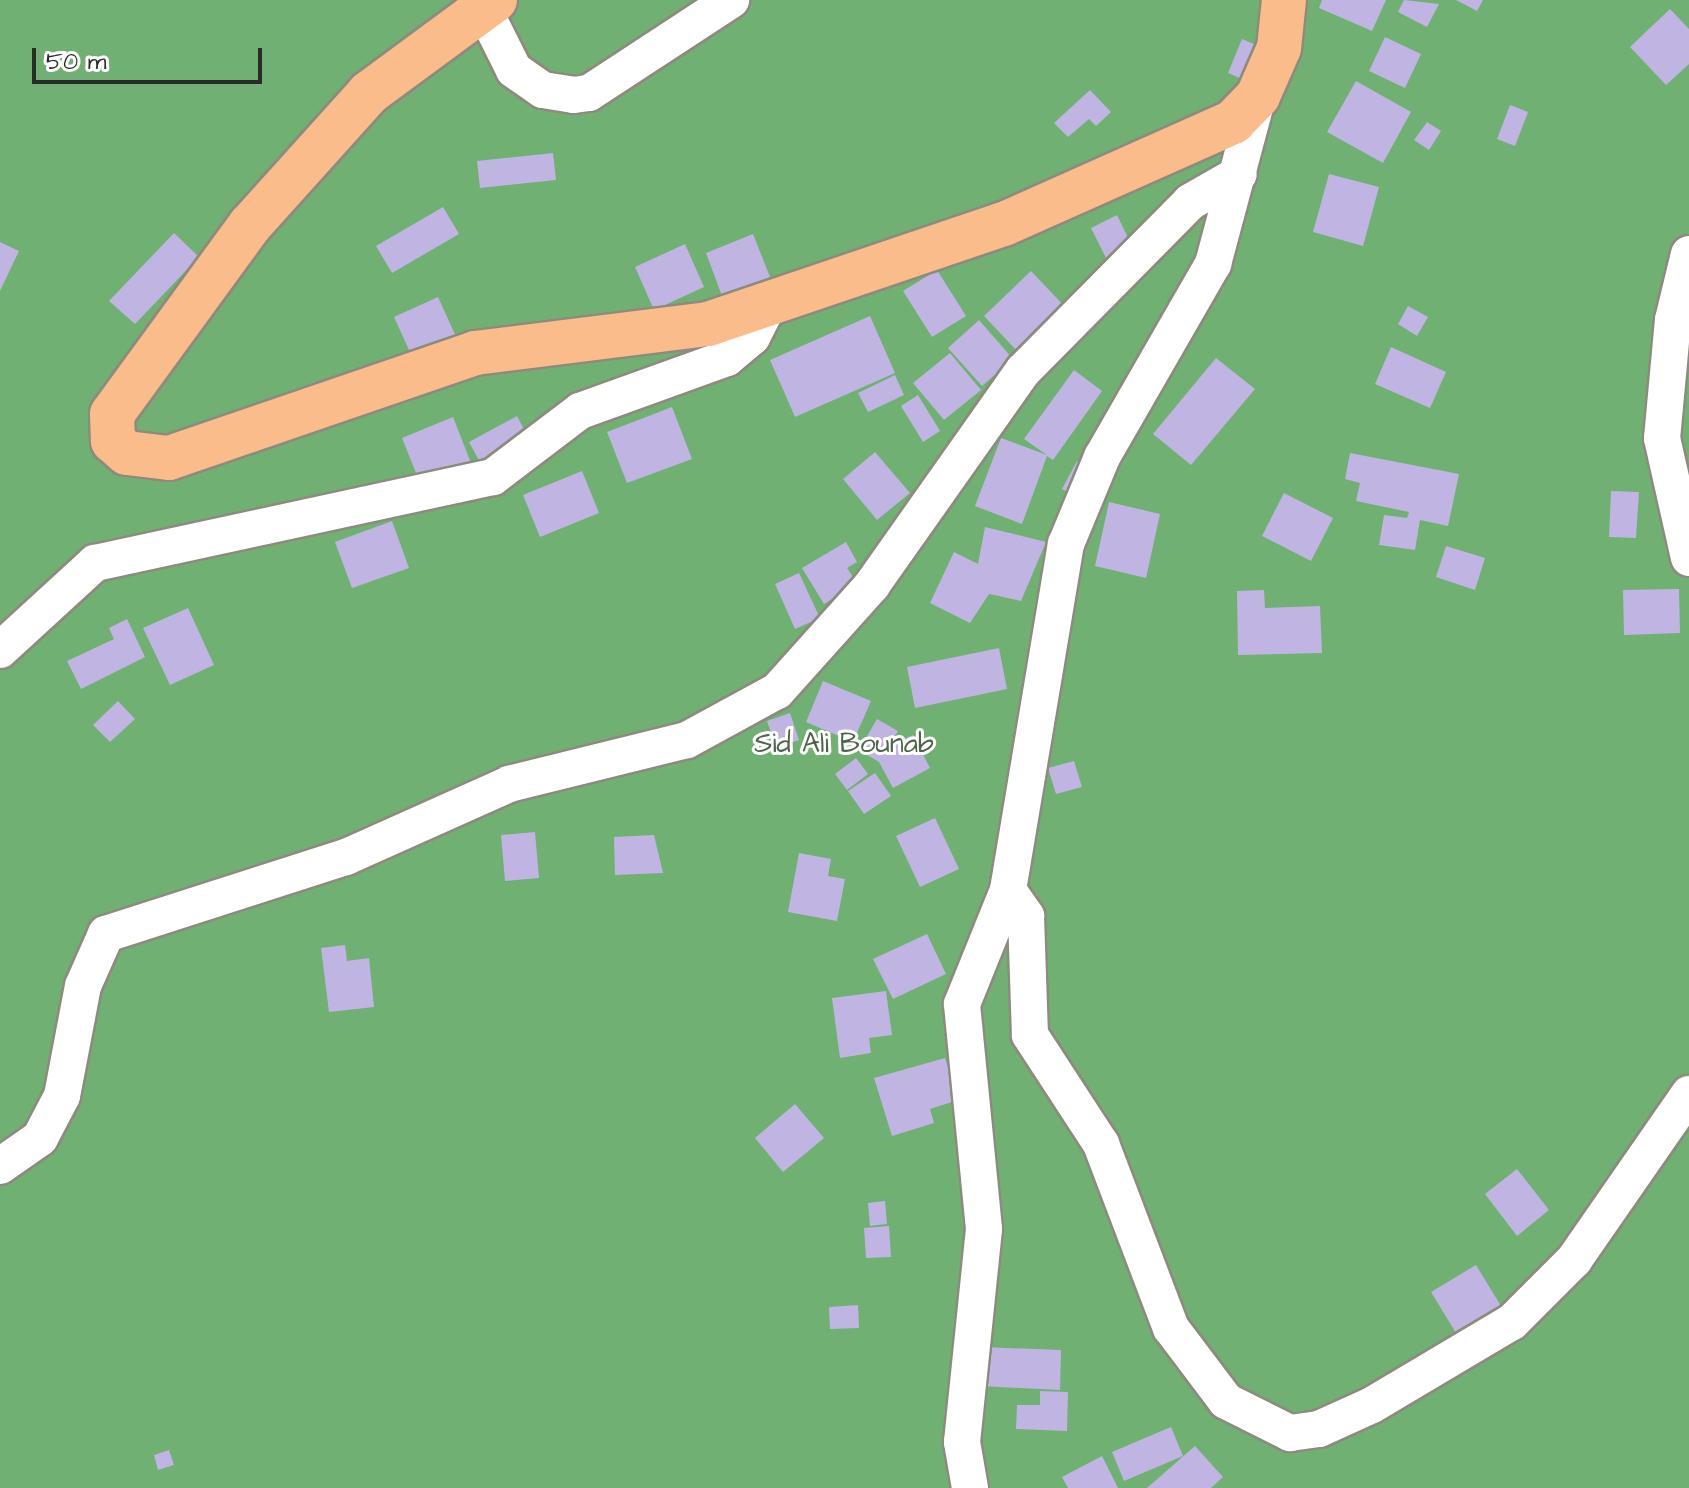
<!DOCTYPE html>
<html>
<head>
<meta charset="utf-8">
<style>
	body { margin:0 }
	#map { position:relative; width:1689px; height:1488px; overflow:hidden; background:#efead1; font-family:"Architects Daughter",sans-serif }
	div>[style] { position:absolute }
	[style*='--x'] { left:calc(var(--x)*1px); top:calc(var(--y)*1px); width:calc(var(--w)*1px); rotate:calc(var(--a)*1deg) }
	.forest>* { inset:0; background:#70b072 }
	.building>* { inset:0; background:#c0b4e2 }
	.roads { filter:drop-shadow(2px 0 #8d8a7e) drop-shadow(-2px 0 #8d8a7e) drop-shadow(0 2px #8d8a7e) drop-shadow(0 -2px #8d8a7e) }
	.minor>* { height:36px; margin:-18px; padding:0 18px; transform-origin:18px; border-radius:18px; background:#fff }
	.major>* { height:44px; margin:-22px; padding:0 22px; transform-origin:22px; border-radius:22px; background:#f9bc8a }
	span { translate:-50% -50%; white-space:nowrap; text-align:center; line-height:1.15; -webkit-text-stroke:6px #fff; paint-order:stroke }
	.park-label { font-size:28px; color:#4d634a }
	.scale { position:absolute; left:32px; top:48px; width:230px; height:36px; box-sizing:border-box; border:4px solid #2b2b2b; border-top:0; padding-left:10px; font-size:24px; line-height:28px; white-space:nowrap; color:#2b2b2b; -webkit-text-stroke:6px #fff; paint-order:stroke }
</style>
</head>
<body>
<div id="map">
	<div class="forest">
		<i style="clip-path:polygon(0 0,1689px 0,1689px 1488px,0 1488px)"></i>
	</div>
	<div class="building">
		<i style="clip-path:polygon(1322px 0,1386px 0,1372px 31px,1319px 8px)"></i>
		<i style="clip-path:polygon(1404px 0,1439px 4px,1427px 27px,1398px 12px)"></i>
		<i style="clip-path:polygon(1456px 0,1483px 0,1477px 11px)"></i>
		<i style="clip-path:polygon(1670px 9px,1689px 29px,1689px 64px,1666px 85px,1630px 47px)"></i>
		<i style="clip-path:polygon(1385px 37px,1421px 54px,1405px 88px,1369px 71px)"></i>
		<i style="clip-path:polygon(1242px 39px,1261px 47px,1247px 81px,1228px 73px)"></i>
		<i style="clip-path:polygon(1356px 81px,1411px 112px,1383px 163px,1327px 132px)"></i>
		<i style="clip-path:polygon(1090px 90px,1111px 112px,1096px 126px,1089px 119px,1068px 137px,1054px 123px)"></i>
		<i style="clip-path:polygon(1510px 105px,1528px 112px,1515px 146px,1497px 139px)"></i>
		<i style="clip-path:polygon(1427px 122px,1441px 131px,1429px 150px,1414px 140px)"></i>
		<i style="clip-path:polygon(553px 153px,556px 180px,480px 188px,477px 161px)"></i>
		<i style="clip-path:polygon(1329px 174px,1379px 187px,1363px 246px,1313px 232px)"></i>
		<i style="clip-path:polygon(443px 207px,459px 234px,392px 273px,376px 246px)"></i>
		<i style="clip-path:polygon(1117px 215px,1134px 250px,1108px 262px,1091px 228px)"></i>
		<i style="clip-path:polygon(174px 233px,199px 257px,135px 324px,109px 301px)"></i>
		<i style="clip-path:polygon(753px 234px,770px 277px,722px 296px,706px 253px)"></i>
		<i style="clip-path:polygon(0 242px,19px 251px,0 291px)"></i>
		<i style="clip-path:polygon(685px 244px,704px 287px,654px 310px,635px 267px)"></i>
		<i style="clip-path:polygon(937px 270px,966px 316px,932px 337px,903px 291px)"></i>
		<i style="clip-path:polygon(1031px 271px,1067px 309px,1020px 354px,984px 316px)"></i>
		<i style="clip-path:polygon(438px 297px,458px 341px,414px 361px,394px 317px)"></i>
		<i style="clip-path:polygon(1408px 306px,1428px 317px,1417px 336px,1398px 324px)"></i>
		<i style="clip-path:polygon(870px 316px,895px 373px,795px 417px,770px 360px)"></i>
		<i style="clip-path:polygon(979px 320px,1013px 359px,982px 386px,948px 348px)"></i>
		<i style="clip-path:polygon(1391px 347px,1446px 372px,1430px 408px,1375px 384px)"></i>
		<i style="clip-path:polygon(950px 353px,981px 390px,944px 420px,913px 383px)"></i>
		<i style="clip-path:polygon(1216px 358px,1255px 389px,1191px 465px,1153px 434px)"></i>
		<i style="clip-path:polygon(1074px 370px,1102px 391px,1053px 460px,1047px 456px,1022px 524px,975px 506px,1001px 438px,1047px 455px,1024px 439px)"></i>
		<i style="clip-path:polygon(895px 375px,904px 395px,868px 412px,858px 393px)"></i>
		<i style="clip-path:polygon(918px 395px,940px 431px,923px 442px,901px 406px)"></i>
		<i style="clip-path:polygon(672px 407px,692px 459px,627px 483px,607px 432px)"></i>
		<i style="clip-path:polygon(517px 416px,530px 441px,482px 466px,469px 442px)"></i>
		<i style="clip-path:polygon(453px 417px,471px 463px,420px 483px,402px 438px)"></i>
		<i style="clip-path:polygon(875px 452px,910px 493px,877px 520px,843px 479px)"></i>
		<i style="clip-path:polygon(1350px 453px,1459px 474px,1448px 526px,1420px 520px,1415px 550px,1379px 545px,1384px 515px,1407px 518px,1409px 512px,1356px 501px,1360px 483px,1345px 479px)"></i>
		<i style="clip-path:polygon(1077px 461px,1087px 466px,1072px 494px,1062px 489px)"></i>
		<i style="clip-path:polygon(582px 471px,599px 513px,540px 537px,523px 495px)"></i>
		<i style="clip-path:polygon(1611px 491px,1639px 492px,1636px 538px,1609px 537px)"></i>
		<i style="clip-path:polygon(1284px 493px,1333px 518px,1311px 561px,1262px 536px)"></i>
		<i style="clip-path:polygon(1109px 502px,1160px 514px,1146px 578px,1095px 566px)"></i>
		<i style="clip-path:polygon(392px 521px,409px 568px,352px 588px,335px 542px)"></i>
		<i style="clip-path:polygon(985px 527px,1046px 542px,1021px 601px,989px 594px,970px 623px,930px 603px,954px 552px,978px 564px)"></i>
		<i style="clip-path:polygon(846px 542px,857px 562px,847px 568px,857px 583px,824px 604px,802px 568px)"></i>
		<i style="clip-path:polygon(1446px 546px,1485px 558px,1475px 590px,1436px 577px)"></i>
		<i style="clip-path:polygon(799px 573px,820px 618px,795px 629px,775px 584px)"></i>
		<i style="clip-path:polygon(1679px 589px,1680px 633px,1624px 635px,1623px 590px)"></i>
		<i style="clip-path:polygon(1264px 590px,1265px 608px,1320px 606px,1322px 653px,1238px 655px,1237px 591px)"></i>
		<i style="clip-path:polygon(188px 608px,214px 665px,170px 685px,143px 628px)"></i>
		<i style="clip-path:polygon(127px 619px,145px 657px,81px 689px,67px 661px,114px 639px,109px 628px)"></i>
		<i style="clip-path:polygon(999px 648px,1007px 689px,915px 708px,907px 667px)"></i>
		<i style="clip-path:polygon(823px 681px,871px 701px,853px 742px,806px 722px)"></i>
		<i style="clip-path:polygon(118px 701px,135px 719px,110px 742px,93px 725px)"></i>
		<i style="clip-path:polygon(790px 713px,799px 740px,776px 748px,767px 721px)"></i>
		<i style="clip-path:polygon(877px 719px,898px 731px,887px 748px,913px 735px,930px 768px,893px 788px,879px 762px,859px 750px)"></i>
		<i style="clip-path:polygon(856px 758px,868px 774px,847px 790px,835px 774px)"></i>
		<i style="clip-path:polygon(1074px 761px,1082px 787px,1056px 794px,1048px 768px)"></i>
		<i style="clip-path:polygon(875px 773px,891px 796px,864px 814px,848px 791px)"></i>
		<i style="clip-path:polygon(935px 818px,959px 869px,920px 887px,896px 836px)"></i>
		<i style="clip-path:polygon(535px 832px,539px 878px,505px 881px,501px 835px)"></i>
		<i style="clip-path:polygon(654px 835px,663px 873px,615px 875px,614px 837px)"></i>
		<i style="clip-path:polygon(799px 853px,831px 859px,828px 876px,845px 879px,837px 921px,788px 912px)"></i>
		<i style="clip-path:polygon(927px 934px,946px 974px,893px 999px,873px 959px)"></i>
		<i style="clip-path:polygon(345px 945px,347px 961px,369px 958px,374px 1007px,329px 1012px,321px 948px)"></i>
		<i style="clip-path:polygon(886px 991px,892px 1035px,869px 1038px,871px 1053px,840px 1058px,832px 998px)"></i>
		<i style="clip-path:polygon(945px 1058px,958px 1100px,930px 1109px,934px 1123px,892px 1136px,874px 1078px)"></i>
		<i style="clip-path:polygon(795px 1104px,824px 1138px,783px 1172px,755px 1138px)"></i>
		<i style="clip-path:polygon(1517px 1169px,1549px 1210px,1517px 1236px,1485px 1194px)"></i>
		<i style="clip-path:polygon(885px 1201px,887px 1224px,870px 1226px,868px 1203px)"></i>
		<i style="clip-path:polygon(889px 1226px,891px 1257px,866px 1258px,864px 1228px)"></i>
		<i style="clip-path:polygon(1476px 1265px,1501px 1306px,1456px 1333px,1431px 1292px)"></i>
		<i style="clip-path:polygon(858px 1305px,859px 1328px,830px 1329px,829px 1307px)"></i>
		<i style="clip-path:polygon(981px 1347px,1061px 1350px,1060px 1390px,980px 1386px)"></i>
		<i style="clip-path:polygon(1040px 1391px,1068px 1392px,1067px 1431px,1016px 1429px,1017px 1405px,1040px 1405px)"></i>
		<i style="clip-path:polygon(1171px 1427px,1183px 1456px,1124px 1481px,1112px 1452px)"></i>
		<i style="clip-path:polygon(1195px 1446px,1223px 1477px,1211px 1488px,1147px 1488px)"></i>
		<i style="clip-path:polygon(169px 1450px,174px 1465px,158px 1470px,154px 1455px)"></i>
		<i style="clip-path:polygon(1102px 1456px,1118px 1488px,1068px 1488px,1062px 1477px)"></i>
	</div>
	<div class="roads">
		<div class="minor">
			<i style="--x:483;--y:8;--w:69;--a:63.4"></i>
			<i style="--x:514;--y:70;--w:35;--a:35"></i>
			<i style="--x:543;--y:90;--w:31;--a:9"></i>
			<i style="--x:574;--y:95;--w:15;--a:-8"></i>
			<i style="--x:589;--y:93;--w:170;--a:-33.2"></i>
			<i style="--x:1689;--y:254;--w:68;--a:103.6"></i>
			<i style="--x:1673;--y:320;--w:119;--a:95.3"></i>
			<i style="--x:1662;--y:438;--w:123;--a:77.3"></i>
			<i style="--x:0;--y:650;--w:129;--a:-42.5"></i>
			<i style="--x:95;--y:563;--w:407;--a:-12.2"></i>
			<i style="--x:493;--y:477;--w:109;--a:-37.2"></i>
			<i style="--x:580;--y:411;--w:156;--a:-19.8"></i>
			<i style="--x:727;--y:358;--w:33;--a:-40"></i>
			<i style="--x:752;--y:337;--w:34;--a:-63"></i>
			<i style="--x:1008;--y:890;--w:32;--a:55"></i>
			<i style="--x:1026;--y:916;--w:119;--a:88.1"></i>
			<i style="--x:1030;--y:1035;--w:130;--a:56.9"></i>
			<i style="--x:1101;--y:1144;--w:197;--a:69.2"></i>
			<i style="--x:1171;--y:1328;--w:91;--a:53"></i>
			<i style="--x:1226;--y:1401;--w:72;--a:26.6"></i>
			<i style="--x:1290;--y:1433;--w:29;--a:-8"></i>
			<i style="--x:1319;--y:1429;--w:58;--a:-24.4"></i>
			<i style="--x:1372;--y:1405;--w:163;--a:-30.7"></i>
			<i style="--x:1512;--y:1322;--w:88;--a:-45"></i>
			<i style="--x:1574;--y:1260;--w:202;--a:-55.3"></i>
			<i style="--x:0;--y:1166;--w:49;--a:-35"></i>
			<i style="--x:40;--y:1138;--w:47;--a:-62.4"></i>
			<i style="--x:62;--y:1096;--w:112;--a:-79.2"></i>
			<i style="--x:83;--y:986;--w:57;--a:-66.1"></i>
			<i style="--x:106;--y:934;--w:252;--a:-17.8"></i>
			<i style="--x:346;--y:857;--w:179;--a:-24.1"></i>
			<i style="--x:509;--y:784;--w:183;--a:-13.9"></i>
			<i style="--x:687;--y:740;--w:102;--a:-28.6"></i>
			<i style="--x:777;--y:691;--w:142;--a:-48.1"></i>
			<i style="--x:872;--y:585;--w:262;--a:-54.8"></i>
			<i style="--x:1023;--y:371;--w:238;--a:-45.3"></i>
			<i style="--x:1190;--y:202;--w:56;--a:-29.7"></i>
			<i style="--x:970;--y:1488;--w:47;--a:-99.9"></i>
			<i style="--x:962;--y:1442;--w:214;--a:-84.1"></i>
			<i style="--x:984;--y:1229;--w:226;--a:-95.6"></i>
			<i style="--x:962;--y:1004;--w:123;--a:-68"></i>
			<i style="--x:1008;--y:890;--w:351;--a:-80.5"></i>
			<i style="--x:1066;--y:544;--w:94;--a:-67.5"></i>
			<i style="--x:1102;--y:457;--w:223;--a:-60.1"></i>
			<i style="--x:1213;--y:264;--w:174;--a:-75"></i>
		</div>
		<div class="major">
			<i style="--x:495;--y:0;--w:157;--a:143.6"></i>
			<i style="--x:369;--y:93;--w:178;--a:132"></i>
			<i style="--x:250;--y:225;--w:234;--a:126.1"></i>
			<i style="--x:112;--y:414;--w:27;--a:88"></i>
			<i style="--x:113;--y:441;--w:18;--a:41"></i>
			<i style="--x:127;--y:453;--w:42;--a:6.8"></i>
			<i style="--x:169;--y:458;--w:324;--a:-18.9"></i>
			<i style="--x:475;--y:353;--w:235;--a:-7.1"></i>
			<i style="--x:708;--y:324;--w:312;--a:-18.7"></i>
			<i style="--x:1004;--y:224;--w:251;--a:-24"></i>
			<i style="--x:1233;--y:122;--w:36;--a:-46"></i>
			<i style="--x:1258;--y:96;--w:52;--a:-66.4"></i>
			<i style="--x:1279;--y:48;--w:48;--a:-84.1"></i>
		</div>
	</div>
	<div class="park-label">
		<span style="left:844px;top:744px">Sid Ali Bounab</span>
	</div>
	<div class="scale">50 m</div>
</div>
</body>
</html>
